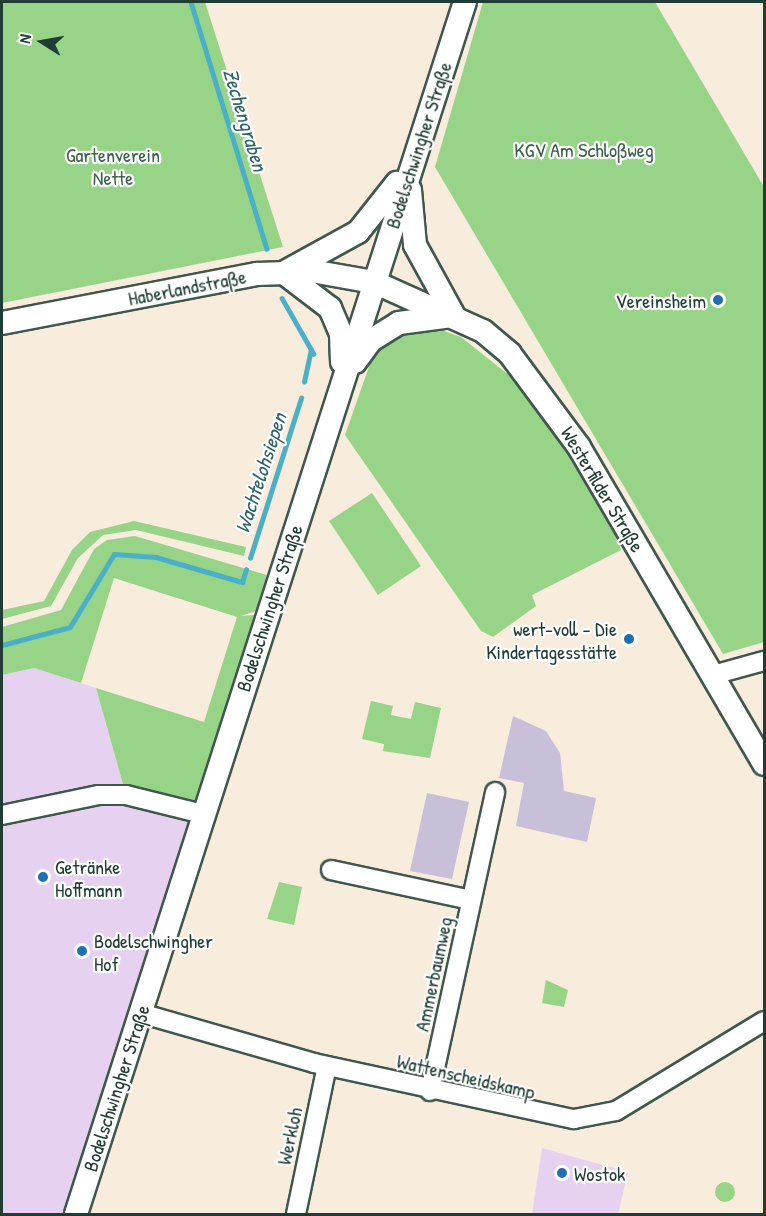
<!DOCTYPE html>
<html>
<head>
<meta charset="utf-8">
<style>
	body { margin:0 }
	#map { position:relative; width:766px; height:1216px; overflow:hidden; background:#f8ecdc; font-family:"Patrick Hand",sans-serif }
	div>[style] { position:absolute }
	[style*='--x'] { left:calc(var(--x)*1px); top:calc(var(--y)*1px); width:calc(var(--w)*1px); rotate:calc(var(--a)*1deg) }
	.built>* { inset:0; background:#e6d2f0 }
	.industrial>* { inset:0; background:#c8bfd8 }
	.green>* { inset:0; background:#97d488 }
	.round { border-radius:50% }
	.stream>* { height:4.5px; margin:-2.25px; padding:0 2.25px; transform-origin:2.25px; border-radius:2.25px; background:#49b0c8 }
	.roads { filter:drop-shadow(2px 0 #40574d) drop-shadow(-2px 0 #40574d) drop-shadow(0 2px #40574d) drop-shadow(0 -2px #40574d) }
	.minor>* { height:18px; margin:-9px; padding:0 9px; transform-origin:9px; border-radius:9px; background:#fff }
	.tertiary>* { height:22px; margin:-11px; padding:0 11px; transform-origin:11px; border-radius:11px; background:#fff }
	.dots>* { width:16px; height:16px; translate:-50% -50%; box-sizing:border-box; border:3px solid #fff; border-radius:50% }
	span { translate:-50% -50%; white-space:nowrap; text-align:center; line-height:1.15; -webkit-text-stroke:4.5px #fff; paint-order:stroke }
	.street-label { font-size:20px; color:#1f3d34 }
	.park-label { font-size:20px; color:#3d6349 }
	.poi-label { font-size:20px; color:#1f3d34 }
	.right { translate:-100% -50%; text-align:right }
	.left { translate:0 -50%; text-align:left }
	.water-label { font-size:21px; color:#2e6568; font-style:italic }
	.frame { position:absolute; inset:0; border:3px solid #1f3d34; pointer-events:none }
	.north { position:absolute; left:12px; top:12px; width:60px; height:60px; -webkit-text-stroke:4px #fff; paint-order:stroke; rotate:281deg; font-size:16px; font-weight:700; line-height:24px; text-align:center; color:#1f3d34 }
	.north::after { content:''; display:block; margin:auto; width:21px; height:27px; background:#1f3d34; clip-path:polygon(50% 0,100% 100%,50% 72%,0 100%) }
</style>
</head>
<body>
<div id="map">
	<div class="built">
		<i style="clip-path:polygon(34px 668px,96px 688px,126px 795px,203px 814px,76px 1214px,2px 1214px,2px 675px)"></i>
		<i style="clip-path:polygon(542px 1148px,628px 1172px,618px 1214px,532px 1214px)"></i>
	</div>
	<div class="industrial">
		<i style="clip-path:polygon(513px 716px,546px 731px,560px 753px,564px 791px,596px 798px,587px 842px,516px 826px,524px 783px,499px 778px)"></i>
		<i style="clip-path:polygon(427px 793px,469px 802px,452px 879px,410px 871px)"></i>
	</div>
	<div class="green">
		<i style="clip-path:polygon(2px 2px,205px 2px,283px 247px,2px 303px)"></i>
		<i style="clip-path:polygon(483px 2px,655px 2px,764px 187px,764px 642px,723px 654px,435px 167px)"></i>
		<i style="clip-path:polygon(427px 325px,461px 337px,515px 380px,552px 427px,616px 531px,621px 550px,532px 595px,536px 606px,493px 637px,481px 631px,345px 435px,371px 361px,392px 336px)"></i>
		<i style="clip-path:polygon(372px 493px,421px 566px,378px 595px,329px 521px)"></i>
		<i style="clip-path:polygon(134px 521px,246px 547px,244px 556px,136px 530px,103px 535px,78px 558px,51px 606px,2px 619px,2px 610px,44px 601px,72px 550px,90px 532px)"></i>
		<i style="clip-path:polygon(135px 536px,267px 575px,256px 611px,241px 616px,266px 614px,203px 813px,126px 795px,96px 688px,204px 722px,237px 617px,114px 578px,81px 683px,34px 668px,2px 675px,2px 627px,61px 610px,94px 549px,107px 540px)"></i>
		<i style="clip-path:polygon(371px 701px,393px 706px,391px 715px,411px 719px,415px 702px,441px 708px,430px 758px,383px 751px,384px 744px,362px 739px)"></i>
		<i style="clip-path:polygon(279px 882px,302px 887px,294px 925px,267px 919px)"></i>
		<i style="clip-path:polygon(546px 980px,568px 990px,564px 1007px,542px 1003px)"></i>
		<i class="round" style="left:715px;top:1182px;width:20px;height:20px"></i>
	</div>
	<div class="stream">
		<i style="--x:191;--y:2;--w:258;--a:72.9"></i>
		<i style="--x:282;--y:298;--w:64;--a:60.3"></i>
		<i style="--x:304;--y:382;--w:33;--a:-78"></i>
		<i style="--x:250;--y:558;--w:168;--a:-72.3"></i>
		<i style="--x:2;--y:645;--w:70;--a:-14.8"></i>
		<i style="--x:70;--y:627;--w:85;--a:-58.9"></i>
		<i style="--x:114;--y:554;--w:42;--a:4.1"></i>
		<i style="--x:156;--y:557;--w:90;--a:16.2"></i>
		<i style="--x:242;--y:582;--w:13;--a:-72"></i>
	</div>
	<div class="roads">
		<div class="minor">
			<i style="--x:713;--y:675;--w:53;--a:-15.4"></i>
			<i style="--x:2;--y:815;--w:99;--a:-11.7"></i>
			<i style="--x:99;--y:795;--w:27;--a:0"></i>
			<i style="--x:126;--y:795;--w:79;--a:13.9"></i>
			<i style="--x:331;--y:870;--w:143;--a:12.1"></i>
			<i style="--x:140;--y:1013;--w:181;--a:16"></i>
			<i style="--x:314;--y:1063;--w:266;--a:12.2"></i>
			<i style="--x:574;--y:1119;--w:43;--a:-10.8"></i>
			<i style="--x:616;--y:1111;--w:173;--a:-31.3"></i>
			<i style="--x:430;--y:1091;--w:306;--a:-77.7"></i>
			<i style="--x:296;--y:1214;--w:151;--a:-78.2"></i>
		</div>
		<div class="tertiary">
			<i style="--x:410;--y:190;--w:55;--a:84.8"></i>
			<i style="--x:415;--y:245;--w:81;--a:61.2"></i>
			<i style="--x:287;--y:271;--w:81;--a:-28.8"></i>
			<i style="--x:358;--y:232;--w:63;--a:-51.5"></i>
			<i style="--x:284;--y:273;--w:58;--a:37.3"></i>
			<i style="--x:330;--y:308;--w:28;--a:67"></i>
			<i style="--x:341;--y:334;--w:28;--a:88"></i>
			<i style="--x:2;--y:323;--w:260;--a:-10.9"></i>
			<i style="--x:257;--y:274;--w:60;--a:-1.9"></i>
			<i style="--x:317;--y:272;--w:58;--a:10"></i>
			<i style="--x:374;--y:282;--w:120;--a:24.2"></i>
			<i style="--x:483;--y:331;--w:35;--a:40"></i>
			<i style="--x:510;--y:354;--w:116;--a:53.4"></i>
			<i style="--x:579;--y:447;--w:367;--a:59.7"></i>
			<i style="--x:355;--y:362;--w:26;--a:-54"></i>
			<i style="--x:370;--y:341;--w:34;--a:-32"></i>
			<i style="--x:399;--y:323;--w:53;--a:-7.5"></i>
			<i style="--x:76;--y:1214;--w:1273;--a:-72.21"></i>
		</div>
	</div>
	<div class="dots">
		<i style="left:718px;top:300px;background:#1f6fb2"></i>
		<i style="left:629px;top:639px;background:#1f6fb2"></i>
		<i style="left:43px;top:877px;background:#1f6fb2"></i>
		<i style="left:82px;top:951px;background:#1f6fb2"></i>
		<i style="left:562px;top:1173px;background:#1f6fb2"></i>
	</div>
	<div class="street-label">
		<span style="left:418px;top:145px;rotate:-72deg">Bodelschwingher Straße</span>
		<span style="left:187px;top:287px;rotate:-11deg">Haberlandstraße</span>
		<span style="left:603px;top:489px;rotate:59deg">Westerfilder Straße</span>
		<span style="left:269px;top:608px;rotate:-72deg">Bodelschwingher Straße</span>
		<span style="left:433px;top:974px;rotate:-78deg">Ammerbaumweg</span>
		<span style="left:466px;top:1076px;rotate:13deg">Wattenscheidskamp</span>
		<span style="left:116px;top:1088px;rotate:-72deg">Bodelschwingher Straße</span>
		<span style="left:289px;top:1136px;rotate:-78deg">Werkloh</span>
	</div>
	<div class="park-label">
		<span style="left:584px;top:149px">KGV Am Schloßweg</span>
		<span style="left:113px;top:166px">Gartenverein<br>Nette</span>
	</div>
	<div class="poi-label">
		<span class="right" style="left:706px;top:300px">Vereinsheim</span>
		<span class="right" style="left:617px;top:640px">wert-voll - Die<br>Kindertagesstätte</span>
		<span class="left" style="left:55px;top:878px">Getränke<br>Hoffmann</span>
		<span class="left" style="left:94px;top:952px">Bodelschwingher<br>Hof</span>
		<span class="left" style="left:574px;top:1173px">Wostok</span>
	</div>
	<div class="water-label">
		<span style="left:245px;top:120px;rotate:73deg">Zechengraben</span>
		<span style="left:261px;top:473px;rotate:-72deg">Wachtelohsiepen</span>
	</div>
	<div class="frame"></div>
	<div class="north">N</div>
</div>
</body>
</html>
